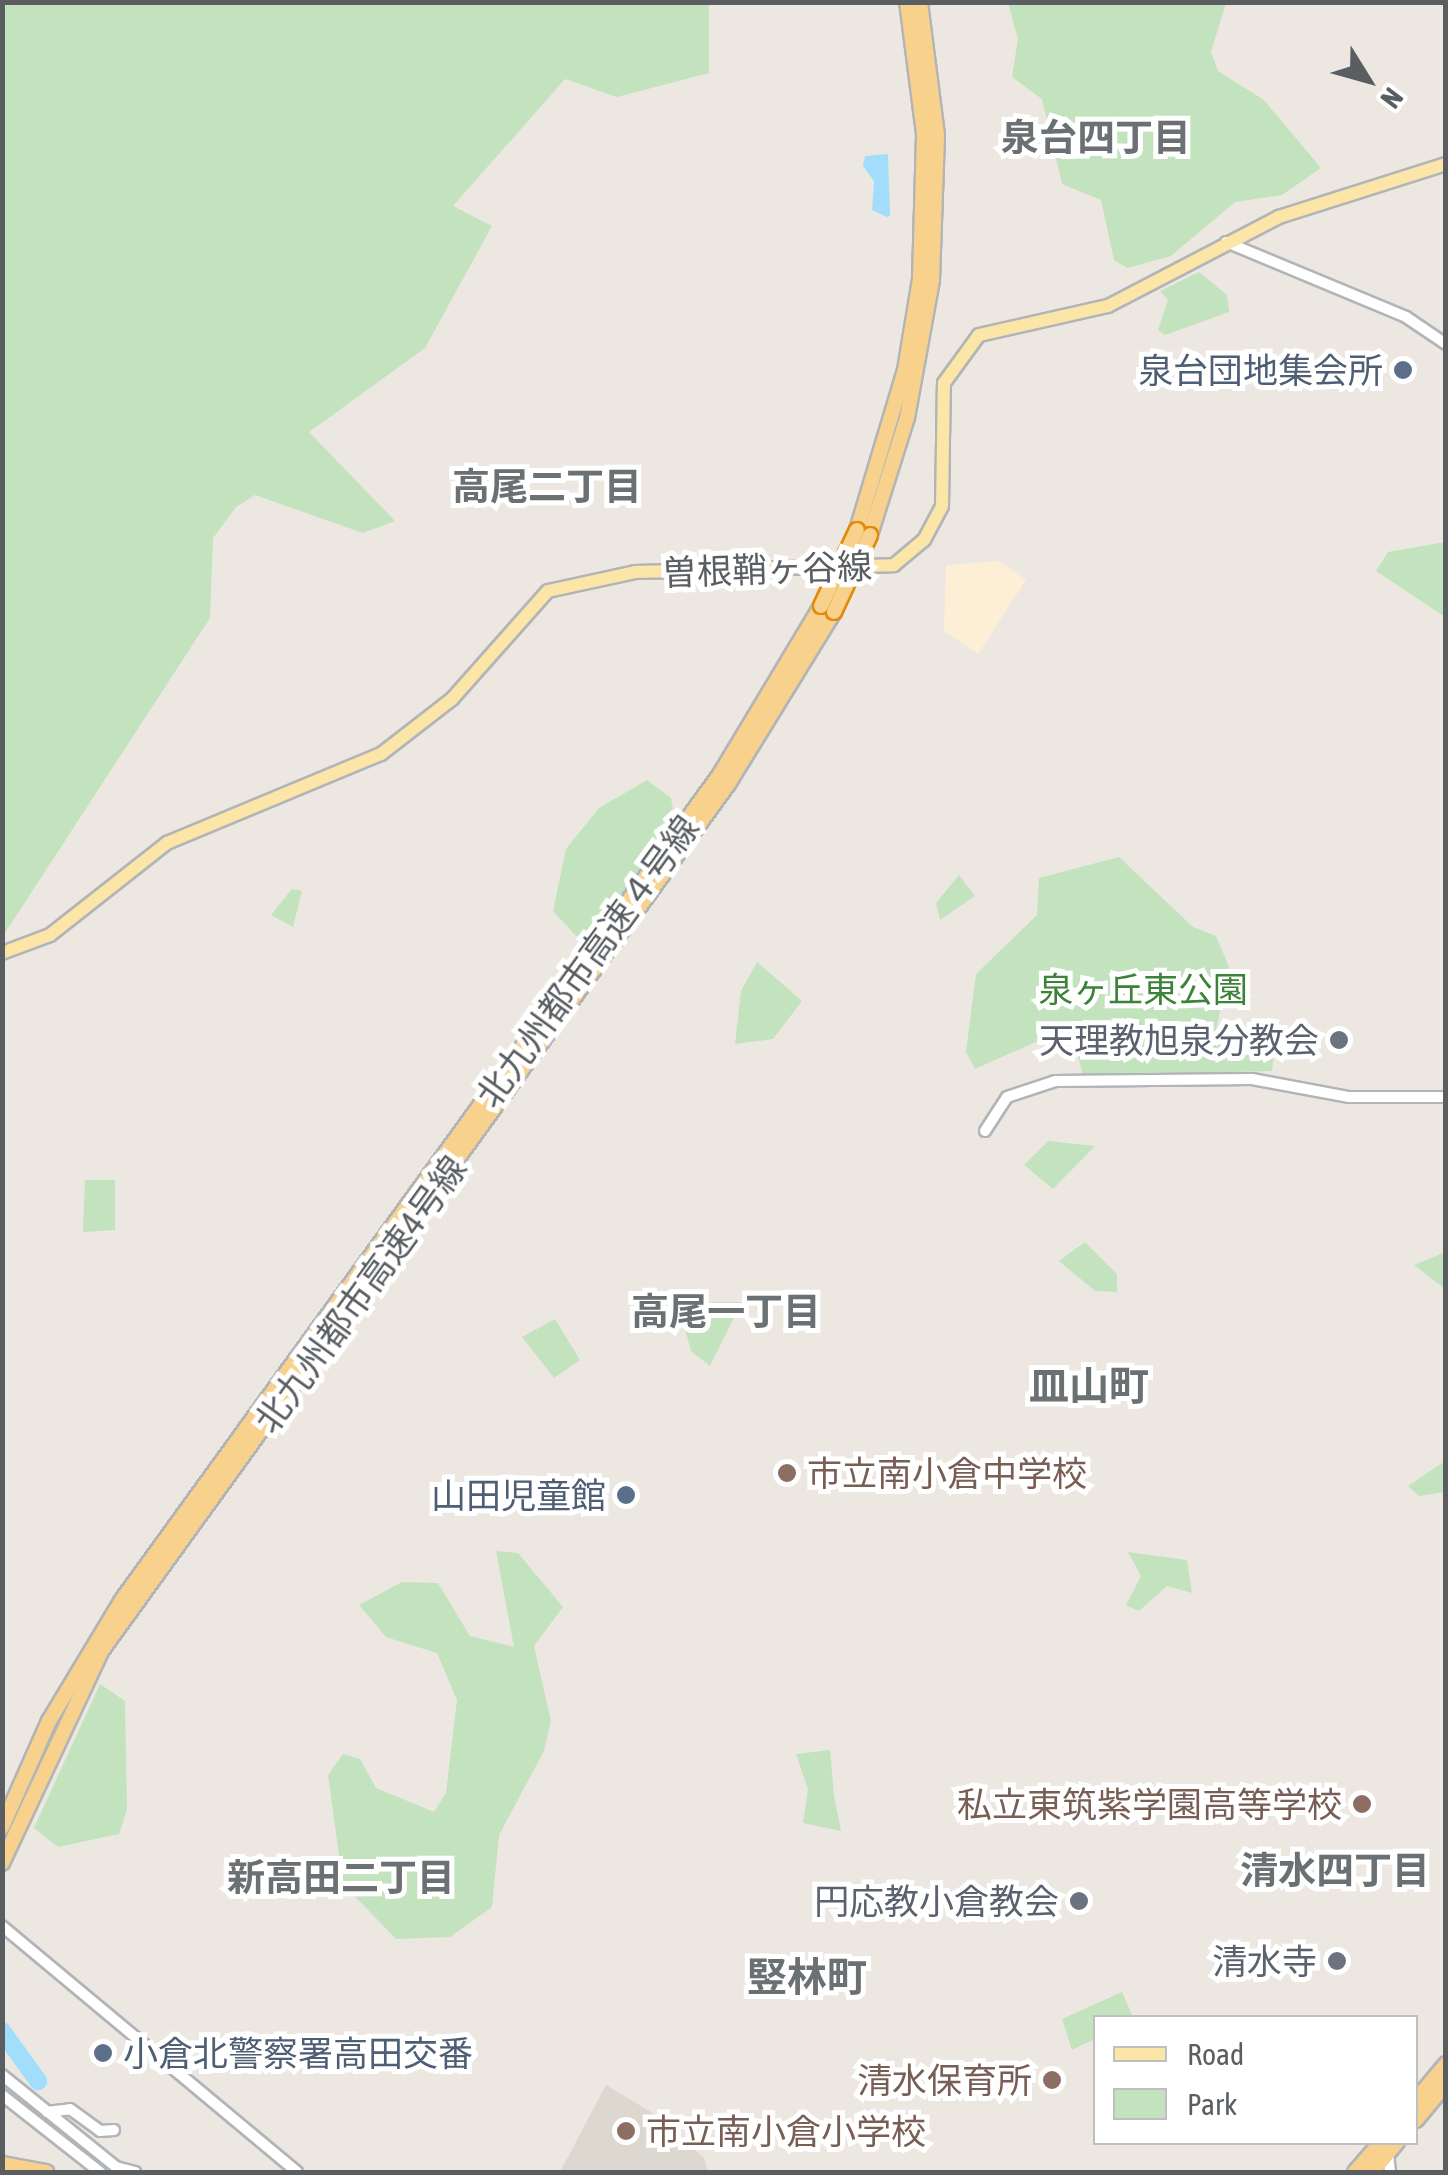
<!DOCTYPE html>
<html>
<head>
<meta charset="utf-8">
<style>
	body { margin:0 }
	#map { position:relative; width:1448px; height:2175px; overflow:hidden; background:#ece8e1; font-family:"Asap Condensed","Noto Sans JP",sans-serif }
	div>[style] { position:absolute }
	[style*='--x'] { left:calc(var(--x)*1px); top:calc(var(--y)*1px); width:calc(var(--w)*1px); rotate:calc(var(--a)*1deg) }
	.commercial>* { inset:0; background:#fcefd6 }
	.education>* { inset:0; background:#dcd7cf }
	.green>* { inset:0; background:#c2e3be }
	.water>* { inset:0; background:#a2ddfb }
	.river>* { height:18px; margin:-9px; padding:0 9px; transform-origin:9px; border-radius:9px; background:#a2ddfb }
	.roads { filter:drop-shadow(2px 0 #b2b4b8) drop-shadow(-2px 0 #b2b4b8) drop-shadow(0 2px #b2b4b8) drop-shadow(0 -2px #b2b4b8) }
	.minor>* { height:10px; margin:-5px; padding:0 5px; transform-origin:5px; border-radius:5px; background:#fff }
	.major>* { height:12px; margin:-6px; padding:0 6px; transform-origin:6px; border-radius:6px; background:#fbe5a7 }
	.highway>* { height:14px; margin:-7px; padding:0 7px; transform-origin:7px; border-radius:7px; background:#f8d18c }
	.bridges { filter:drop-shadow(2px 0 #e3890a) drop-shadow(-2px 0 #e3890a) drop-shadow(0 2px #e3890a) drop-shadow(0 -2px #e3890a) }
	.highway-bridge>* { height:14px; margin:-7px; padding:0 7px; transform-origin:7px; border-radius:7px; background:#f8d18c }
	.dots>* { width:28px; height:28px; translate:-50% -50%; box-sizing:border-box; border:5px solid #fff; border-radius:50% }
	span { translate:-50% -50%; white-space:nowrap; text-align:center; line-height:1.15; -webkit-text-stroke:10px #fff; paint-order:stroke }
	.service-label { font-size:35px; color:#4e5e75 }
	.right { translate:-100% -50%; text-align:right }
	.left { translate:0 -50%; text-align:left }
	.street-label { font-size:35px; color:#5a5e61 }
	.park-label { font-size:35px; color:#3c8238 }
	.worship-label { font-size:35px; color:#5b616d }
	.education-label { font-size:35px; color:#785e54 }
	.neighbourhood-label { font-size:38px; color:#6b7073; font-weight:700 }
	.quarter-label { font-size:40px; color:#6b7073; font-weight:700 }
	.frame { position:absolute; inset:0; border:5px solid #5a5e61; pointer-events:none }
	.legend { position:absolute; left:1093px; top:2015px; width:325px; height:130px; box-sizing:border-box; background:#fff; border:2px solid #bdbfc0; margin:0; padding:12px 18px; list-style:none; font-size:30px; color:#5a5e61 }
	.legend li { display:flex; align-items:center; gap:20px; height:50px }
	.legend b { width:50px; border:2px solid #bdbfc0 }
	.north { position:absolute; left:1318px; top:30px; width:100px; height:100px; -webkit-text-stroke:8px #fff; paint-order:stroke; rotate:127deg; font-size:28px; font-weight:700; line-height:40px; text-align:center; color:#5a5e61 }
	.north::after { content:''; display:block; margin:auto; width:35px; height:45px; background:#5a5e61; clip-path:polygon(50% 0,100% 100%,50% 72%,0 100%) }
</style>
</head>
<body>
<div id="map">
	<div class="commercial">
		<i style="clip-path:polygon(999px 561px,1026px 580px,978px 654px,944px 631px,946px 565px)"></i>
	</div>
	<div class="education">
		<i style="clip-path:polygon(606px 2085px,661px 2118px,704px 2158px,708px 2172px,560px 2172px)"></i>
	</div>
	<div class="green">
		<i style="clip-path:polygon(3px 2px,709px 3px,709px 73px,617px 97px,565px 79px,453px 206px,492px 226px,425px 348px,309px 432px,395px 521px,363px 533px,255px 495px,236px 507px,213px 538px,210px 618px,3px 936px)"></i>
		<i style="clip-path:polygon(1008px 3px,1226px 3px,1211px 52px,1218px 71px,1264px 100px,1321px 168px,1282px 195px,1235px 202px,1171px 256px,1128px 268px,1114px 260px,1101px 200px,1062px 184px,1042px 99px,1012px 77px,1018px 39px)"></i>
		<i style="clip-path:polygon(1199px 272px,1227px 295px,1229px 312px,1165px 335px,1158px 330px,1168px 300px,1160px 291px)"></i>
		<i style="clip-path:polygon(1445px 542px,1445px 617px,1376px 571px,1388px 552px)"></i>
		<i style="clip-path:polygon(647px 780px,671px 798px,674px 817px,599px 933px,576px 936px,553px 911px,566px 849px,599px 808px)"></i>
		<i style="clip-path:polygon(1119px 857px,1193px 927px,1216px 936px,1229px 967px,1214px 1040px,1274px 1053px,1272px 1071px,1083px 1076px,1071px 1026px,975px 1069px,966px 1052px,976px 974px,1037px 915px,1039px 878px)"></i>
		<i style="clip-path:polygon(959px 875px,975px 896px,940px 920px,936px 903px)"></i>
		<i style="clip-path:polygon(292px 889px,302px 891px,293px 927px,271px 915px)"></i>
		<i style="clip-path:polygon(757px 962px,802px 1001px,773px 1039px,735px 1044px,741px 991px)"></i>
		<i style="clip-path:polygon(1048px 1141px,1095px 1146px,1053px 1189px,1024px 1165px)"></i>
		<i style="clip-path:polygon(85px 1180px,115px 1180px,115px 1230px,83px 1232px)"></i>
		<i style="clip-path:polygon(1085px 1242px,1117px 1274px,1117px 1292px,1095px 1291px,1059px 1261px)"></i>
		<i style="clip-path:polygon(1443px 1253px,1445px 1256px,1445px 1289px,1414px 1265px)"></i>
		<i style="clip-path:polygon(711px 1302px,742px 1302px,710px 1366px,691px 1351px,685px 1329px)"></i>
		<i style="clip-path:polygon(555px 1319px,580px 1360px,554px 1378px,522px 1337px)"></i>
		<i style="clip-path:polygon(1445px 1461px,1445px 1492px,1419px 1496px,1408px 1486px)"></i>
		<i style="clip-path:polygon(496px 1551px,518px 1553px,563px 1607px,534px 1646px,551px 1721px,544px 1751px,499px 1835px,492px 1907px,450px 1937px,396px 1939px,343px 1884px,328px 1775px,343px 1754px,360px 1759px,376px 1788px,434px 1812px,446px 1793px,457px 1700px,437px 1653px,386px 1637px,359px 1605px,402px 1582px,438px 1583px,470px 1636px,514px 1647px)"></i>
		<i style="clip-path:polygon(1128px 1552px,1187px 1560px,1192px 1593px,1167px 1586px,1139px 1611px,1126px 1605px,1141px 1576px)"></i>
		<i style="clip-path:polygon(100px 1684px,125px 1701px,127px 1810px,119px 1834px,58px 1847px,34px 1828px)"></i>
		<i style="clip-path:polygon(830px 1750px,834px 1796px,841px 1831px,803px 1823px,808px 1789px,796px 1754px)"></i>
		<i style="clip-path:polygon(1122px 1992px,1133px 2017px,1096px 2018px,1095px 2039px,1072px 2050px,1062px 2019px)"></i>
	</div>
	<div class="water">
		<i style="clip-path:polygon(888px 154px,890px 216px,887px 217px,872px 210px,874px 181px,863px 166px,865px 156px)"></i>
	</div>
	<div class="river">
		<i style="--x:2;--y:2031;--w:62;--a:54.2"></i>
	</div>
	<div class="roads">
		<div class="minor">
			<i style="--x:1226;--y:242;--w:195;--a:22.6"></i>
			<i style="--x:1406;--y:317;--w:48;--a:34"></i>
			<i style="--x:985;--y:1131;--w:40;--a:-57.1"></i>
			<i style="--x:1007;--y:1097;--w:51;--a:-18.4"></i>
			<i style="--x:1055;--y:1081;--w:197;--a:-0.6"></i>
			<i style="--x:1252;--y:1079;--w:99;--a:10.5"></i>
			<i style="--x:1349;--y:1097;--w:97;--a:0"></i>
			<i style="--x:2;--y:1926;--w:384;--a:39.8"></i>
			<i style="--x:2;--y:2075;--w:154;--a:38.9"></i>
			<i style="--x:2;--y:2095;--w:125;--a:38.2"></i>
			<i style="--x:47;--y:2112;--w:23;--a:-7"></i>
			<i style="--x:70;--y:2109;--w:37;--a:36"></i>
			<i style="--x:100;--y:2131;--w:14;--a:-4"></i>
			<i style="--x:1388;--y:2153;--w:19;--a:84"></i>
			<i style="--x:116;--y:2167;--w:20;--a:15"></i>
		</div>
		<div class="major">
			<i style="--x:2;--y:953;--w:51;--a:-20.6"></i>
			<i style="--x:50;--y:935;--w:149;--a:-38.2"></i>
			<i style="--x:167;--y:843;--w:232;--a:-22.6"></i>
			<i style="--x:381;--y:754;--w:90;--a:-37.8"></i>
			<i style="--x:452;--y:699;--w:144;--a:-48.4"></i>
			<i style="--x:548;--y:591;--w:89;--a:-12.3"></i>
			<i style="--x:635;--y:572;--w:259;--a:-1.5"></i>
			<i style="--x:894;--y:565;--w:39;--a:-40"></i>
			<i style="--x:924;--y:540;--w:38;--a:-62"></i>
			<i style="--x:942;--y:506;--w:123;--a:-89.1"></i>
			<i style="--x:944;--y:383;--w:59;--a:-53.9"></i>
			<i style="--x:979;--y:335;--w:132;--a:-12.7"></i>
			<i style="--x:1108;--y:306;--w:193;--a:-27.5"></i>
			<i style="--x:1279;--y:217;--w:175;--a:-17.6"></i>
		</div>
		<div class="highway">
			<i style="--x:857;--y:530;--w:167;--a:-73.3"></i>
			<i style="--x:905;--y:370;--w:92;--a:-80.6"></i>
			<i style="--x:920;--y:279;--w:145;--a:-88.4"></i>
			<i style="--x:924;--y:134;--w:133;--a:-97.3"></i>
			<i style="--x:870;--y:535;--w:123;--a:-72.5"></i>
			<i style="--x:907;--y:418;--w:140;--a:-79.7"></i>
			<i style="--x:932;--y:280;--w:145;--a:-88"></i>
			<i style="--x:937;--y:135;--w:134;--a:-97.3"></i>
			<i style="--x:2;--y:1827;--w:116;--a:-66.1"></i>
			<i style="--x:49;--y:1721;--w:141;--a:-58.9"></i>
			<i style="--x:122;--y:1600;--w:1018;--a:-54.08"></i>
			<i style="--x:719;--y:776;--w:198;--a:-59"></i>
			<i style="--x:2;--y:1863;--w:235;--a:-64.9"></i>
			<i style="--x:102;--y:1650;--w:1069;--a:-54.14"></i>
			<i style="--x:728;--y:784;--w:202;--a:-58.4"></i>
			<i style="--x:1416;--y:2100;--w:47;--a:-50.2"></i>
			<i style="--x:1416;--y:2120;--w:47;--a:-50.2"></i>
			<i style="--x:2;--y:2164;--w:45;--a:10.3"></i>
			<i style="--x:1355;--y:2172;--w:40;--a:-49"></i>
			<i style="--x:1372;--y:2172;--w:39;--a:-50"></i>
		</div>
	</div>
	<div class="bridges">
		<div class="highway-bridge">
			<i style="--x:821;--y:606;--w:84;--a:-64.7"></i>
			<i style="--x:834;--y:612;--w:85;--a:-64.9"></i>
		</div>
	</div>
	<div class="dots">
		<i style="left:1403px;top:370px;background:#5c6f8a"></i>
		<i style="left:1339px;top:1040px;background:#6b7280"></i>
		<i style="left:787px;top:1473px;background:#8d6e63"></i>
		<i style="left:626px;top:1495px;background:#5c6f8a"></i>
		<i style="left:1362px;top:1804px;background:#8d6e63"></i>
		<i style="left:1079px;top:1901px;background:#6b7280"></i>
		<i style="left:1337px;top:1961px;background:#6b7280"></i>
		<i style="left:103px;top:2053px;background:#5c6f8a"></i>
		<i style="left:1052px;top:2080px;background:#8d6e63"></i>
		<i style="left:626px;top:2131px;background:#8d6e63"></i>
	</div>
	<div class="service-label">
		<span class="right" style="left:1383px;top:370px">泉台団地集会所</span>
		<span class="right" style="left:606px;top:1495px">山田児童館</span>
		<span class="left" style="left:123px;top:2053px">小倉北警察署高田交番</span>
	</div>
	<div class="street-label">
		<span style="left:767px;top:569px;rotate:-2deg">曽根鞘ヶ谷線</span>
		<span style="left:587px;top:961px;rotate:-54deg">北九州都市高速４号線</span>
		<span style="left:360px;top:1294px;rotate:-54deg">北九州都市高速4号線</span>
	</div>
	<div class="park-label">
		<span style="left:1143px;top:989px">泉ヶ丘東公園</span>
	</div>
	<div class="worship-label">
		<span class="right" style="left:1319px;top:1040px">天理教旭泉分教会</span>
		<span class="right" style="left:1059px;top:1901px">円応教小倉教会</span>
		<span class="right" style="left:1317px;top:1961px">清水寺</span>
	</div>
	<div class="education-label">
		<span class="left" style="left:807px;top:1473px">市立南小倉中学校</span>
		<span class="right" style="left:1342px;top:1804px">私立東筑紫学園高等学校</span>
		<span class="right" style="left:1032px;top:2080px">清水保育所</span>
		<span class="left" style="left:646px;top:2131px">市立南小倉小学校</span>
	</div>
	<div class="neighbourhood-label">
		<span style="left:1096px;top:138px">泉台四丁目</span>
		<span style="left:547px;top:487px">高尾二丁目</span>
		<span style="left:726px;top:1312px">高尾一丁目</span>
		<span style="left:1335px;top:1871px">清水四丁目</span>
		<span style="left:341px;top:1878px">新高田二丁目</span>
	</div>
	<div class="quarter-label">
		<span style="left:1089px;top:1386px">皿山町</span>
		<span style="left:807px;top:1977px">竪林町</span>
	</div>
	<div class="frame"></div>
	<ul class="legend">
	<li><b style="height:12px;background:#fbe5a7"></b>Road</li>
	<li><b style="height:28px;background:#c2e3be"></b>Park</li>
	</ul>
	<div class="north">N</div>
</div>
</body>
</html>
